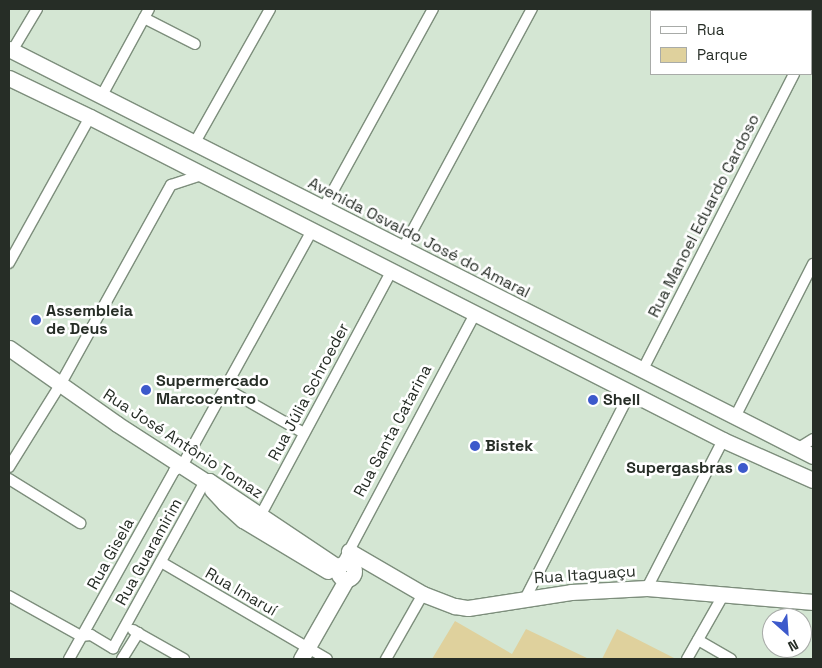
<!DOCTYPE html>
<html>
<head>
<meta charset="utf-8">
<style>
	body { margin:0 }
	#map { position:relative; width:822px; height:668px; overflow:hidden; background:#d4e6d3; font-family:"Space Grotesk",sans-serif }
	div>[style] { position:absolute }
	[style*='--x'] { left:calc(var(--x)*1px); top:calc(var(--y)*1px); width:calc(var(--w)*1px); rotate:calc(var(--a)*1deg) }
	.green>* { inset:0; background:#dfd19d }
	.forest>* { inset:0; background:#bfae73 }
	.roads { filter:drop-shadow(1px 0 #7d8e7c) drop-shadow(-1px 0 #7d8e7c) drop-shadow(0 1px #7d8e7c) drop-shadow(0 -1px #7d8e7c) }
	.street>* { height:10px; margin:-5px; padding:0 5px; transform-origin:5px; border-radius:5px; background:#fff }
	.secondary>* { height:15px; margin:-7.5px; padding:0 7.5px; transform-origin:7.5px; border-radius:7.5px; background:#fff }
	.secondary>.ring { margin:-7.5px; padding:0; box-sizing:content-box; background:none; border:15px solid #fff; border-radius:50% }
	.dots>* { width:14px; height:14px; translate:-50% -50%; box-sizing:border-box; border:2px solid #fff; border-radius:50% }
	span { translate:-50% -50%; white-space:nowrap; text-align:center; line-height:1.15; -webkit-text-stroke:5px #fff; paint-order:stroke }
	.street-label { font-size:16px; color:#262d26 }
	.poi-label { font-size:16px; color:#262d26; font-weight:700 }
	.left { translate:0 -50%; text-align:left }
	.right { translate:-100% -50%; text-align:right }
	.frame { position:absolute; inset:0; border:10px solid #262d26; pointer-events:none }
	.legend { position:absolute; left:650px; top:10px; width:162px; height:65px; box-sizing:border-box; background:#fff; border:1px solid #a8aba8; margin:0; padding:6px 9px; list-style:none; font-size:15px; color:#262d26 }
	.legend li { display:flex; align-items:center; gap:10px; height:25px }
	.legend b { width:25px; border:1px solid #a8aba8 }
	.north { position:absolute; left:762px; top:608px; width:50px; height:50px; box-sizing:border-box; background:#fff; border:1px solid #a8aba8; border-radius:50%; rotate:154deg; font-size:14px; font-weight:700; line-height:20px; text-align:center; color:#262d26 }
	.north::after { content:''; display:block; margin:auto; width:18px; height:22px; background:#3c59cb; clip-path:polygon(50% 0,100% 100%,50% 72%,0 100%) }
</style>
</head>
<body>
<div id="map">
	<div class="green">
		<i style="clip-path:polygon(455px 621px,512px 654px,526px 629px,589px 659px,432px 659px)"></i>
		<i style="clip-path:polygon(617px 629px,676px 659px,602px 659px)"></i>
	</div>
	<div class="forest">
		<i style="clip-path:polygon(742px 9px,810px 9px,809px 11px,743px 11px)"></i>
	</div>
	<div class="roads">
		<div class="street">
			<i style="--x:144;--y:18;--w:57;--a:27"></i>
			<i style="--x:811;--y:41;--w:5;--a:-68"></i>
			<i style="--x:12;--y:51;--w:49;--a:-59.2"></i>
			<i style="--x:811;--y:63;--w:4;--a:56"></i>
			<i style="--x:101;--y:97;--w:100;--a:-61.4"></i>
			<i style="--x:194;--y:144;--w:155;--a:-60.6"></i>
			<i style="--x:323;--y:209;--w:228;--a:-61.2"></i>
			<i style="--x:402;--y:250;--w:274;--a:-61.7"></i>
			<i style="--x:9;--y:263;--w:167;--a:-61"></i>
			<i style="--x:642;--y:371;--w:334;--a:-62.9"></i>
			<i style="--x:225;--y:388;--w:91;--a:29.7"></i>
			<i style="--x:735;--y:417;--w:172;--a:-63"></i>
			<i style="--x:797;--y:449;--w:19;--a:-32"></i>
			<i style="--x:9;--y:467;--w:97;--a:-58.1"></i>
			<i style="--x:60;--y:385;--w:229;--a:-61"></i>
			<i style="--x:171;--y:185;--w:32;--a:-18"></i>
			<i style="--x:9;--y:479;--w:84;--a:31.8"></i>
			<i style="--x:258;--y:520;--w:281;--a:-61.8"></i>
			<i style="--x:161;--y:562;--w:192;--a:30.3"></i>
			<i style="--x:342;--y:564;--w:283;--a:-62"></i>
			<i style="--x:647;--y:588;--w:166;--a:-62.8"></i>
			<i style="--x:9;--y:596;--w:82;--a:29.1"></i>
			<i style="--x:81;--y:636;--w:10;--a:-6"></i>
			<i style="--x:91;--y:635;--w:26;--a:31"></i>
			<i style="--x:113;--y:648;--w:191;--a:-61.1"></i>
			<i style="--x:526;--y:597;--w:229;--a:-63"></i>
			<i style="--x:138;--y:633;--w:53;--a:29.5"></i>
			<i style="--x:698;--y:640;--w:38;--a:30"></i>
			<i style="--x:69;--y:659;--w:215;--a:-60.8"></i>
			<i style="--x:174;--y:471;--w:9;--a:-32"></i>
			<i style="--x:182;--y:466;--w:267;--a:-61.1"></i>
			<i style="--x:122;--y:659;--w:31;--a:-58"></i>
			<i style="--x:138;--y:633;--w:6;--a:-149"></i>
			<i style="--x:386;--y:659;--w:75;--a:-60.4"></i>
			<i style="--x:687;--y:659;--w:75;--a:-60.4"></i>
		</div>
		<div class="secondary">
			<i style="--x:9;--y:49;--w:901;--a:26.85"></i>
			<i style="--x:9;--y:78;--w:90;--a:25.7"></i>
			<i style="--x:90;--y:117;--w:711;--a:27.03"></i>
			<i style="--x:723;--y:440;--w:98;--a:24"></i>
			<i style="--x:9;--y:348;--w:132;--a:35.1"></i>
			<i style="--x:117;--y:424;--w:105;--a:32.9"></i>
			<i style="--x:205;--y:481;--w:4;--a:0"></i>
			<i style="--x:209;--y:481;--w:156;--a:33.8"></i>
			<i style="--x:212;--y:490;--w:19;--a:47"></i>
			<i style="--x:225;--y:504;--w:24;--a:42"></i>
			<i style="--x:243;--y:520;--w:99;--a:31"></i>
			<i style="--x:349;--y:551;--w:86;--a:30.2"></i>
			<i style="--x:423;--y:594;--w:34;--a:21"></i>
			<i style="--x:455;--y:606;--w:13;--a:9"></i>
			<i style="--x:468;--y:608;--w:104;--a:-8.8"></i>
			<i style="--x:571;--y:592;--w:76;--a:-3"></i>
			<i style="--x:647;--y:588;--w:167;--a:4.8"></i>
			<i class="ring" style="left:338px;top:563px;width:1px;height:1px"></i>
			<i style="--x:301;--y:659;--w:91;--a:-60.3"></i>
		</div>
	</div>
	<div class="dots">
		<i style="left:36px;top:320px;background:#3c59cb"></i>
		<i style="left:146px;top:390px;background:#3c59cb"></i>
		<i style="left:593px;top:400px;background:#3c59cb"></i>
		<i style="left:475px;top:446px;background:#3c59cb"></i>
		<i style="left:743px;top:468px;background:#3c59cb"></i>
	</div>
	<div class="street-label">
		<span style="left:704px;top:216px;rotate:-63deg">Rua Manoel Eduardo Cardoso</span>
		<span style="left:419px;top:238px;rotate:27deg">Avenida Osvaldo José do Amaral</span>
		<span style="left:309px;top:392px;rotate:-62deg">Rua Júlia Schroeder</span>
		<span style="left:393px;top:431px;rotate:-62deg">Rua Santa Catarina</span>
		<span style="left:183px;top:444px;rotate:33deg">Rua José Antônio Tomaz</span>
		<span style="left:149px;top:552px;rotate:-61deg">Rua Guaramirim</span>
		<span style="left:111px;top:554px;rotate:-61deg">Rua Gisela</span>
		<span style="left:585px;top:575px;rotate:-4deg">Rua Itaguaçu</span>
		<span style="left:241px;top:592px;rotate:30deg">Rua Imaruí</span>
	</div>
	<div class="poi-label">
		<span class="left" style="left:46px;top:320px">Assembleia<br>de Deus</span>
		<span class="left" style="left:156px;top:390px">Supermercado<br>Marcocentro</span>
		<span class="left" style="left:603px;top:400px">Shell</span>
		<span class="left" style="left:485px;top:446px">Bistek</span>
		<span class="right" style="left:733px;top:468px">Supergasbras</span>
	</div>
	<div class="frame"></div>
	<ul class="legend">
	<li><b style="height:6px;background:#fff"></b>Rua</li>
	<li><b style="height:14px;background:#dfd19d"></b>Parque</li>
	</ul>
	<div class="north">N</div>
</div>
</body>
</html>
